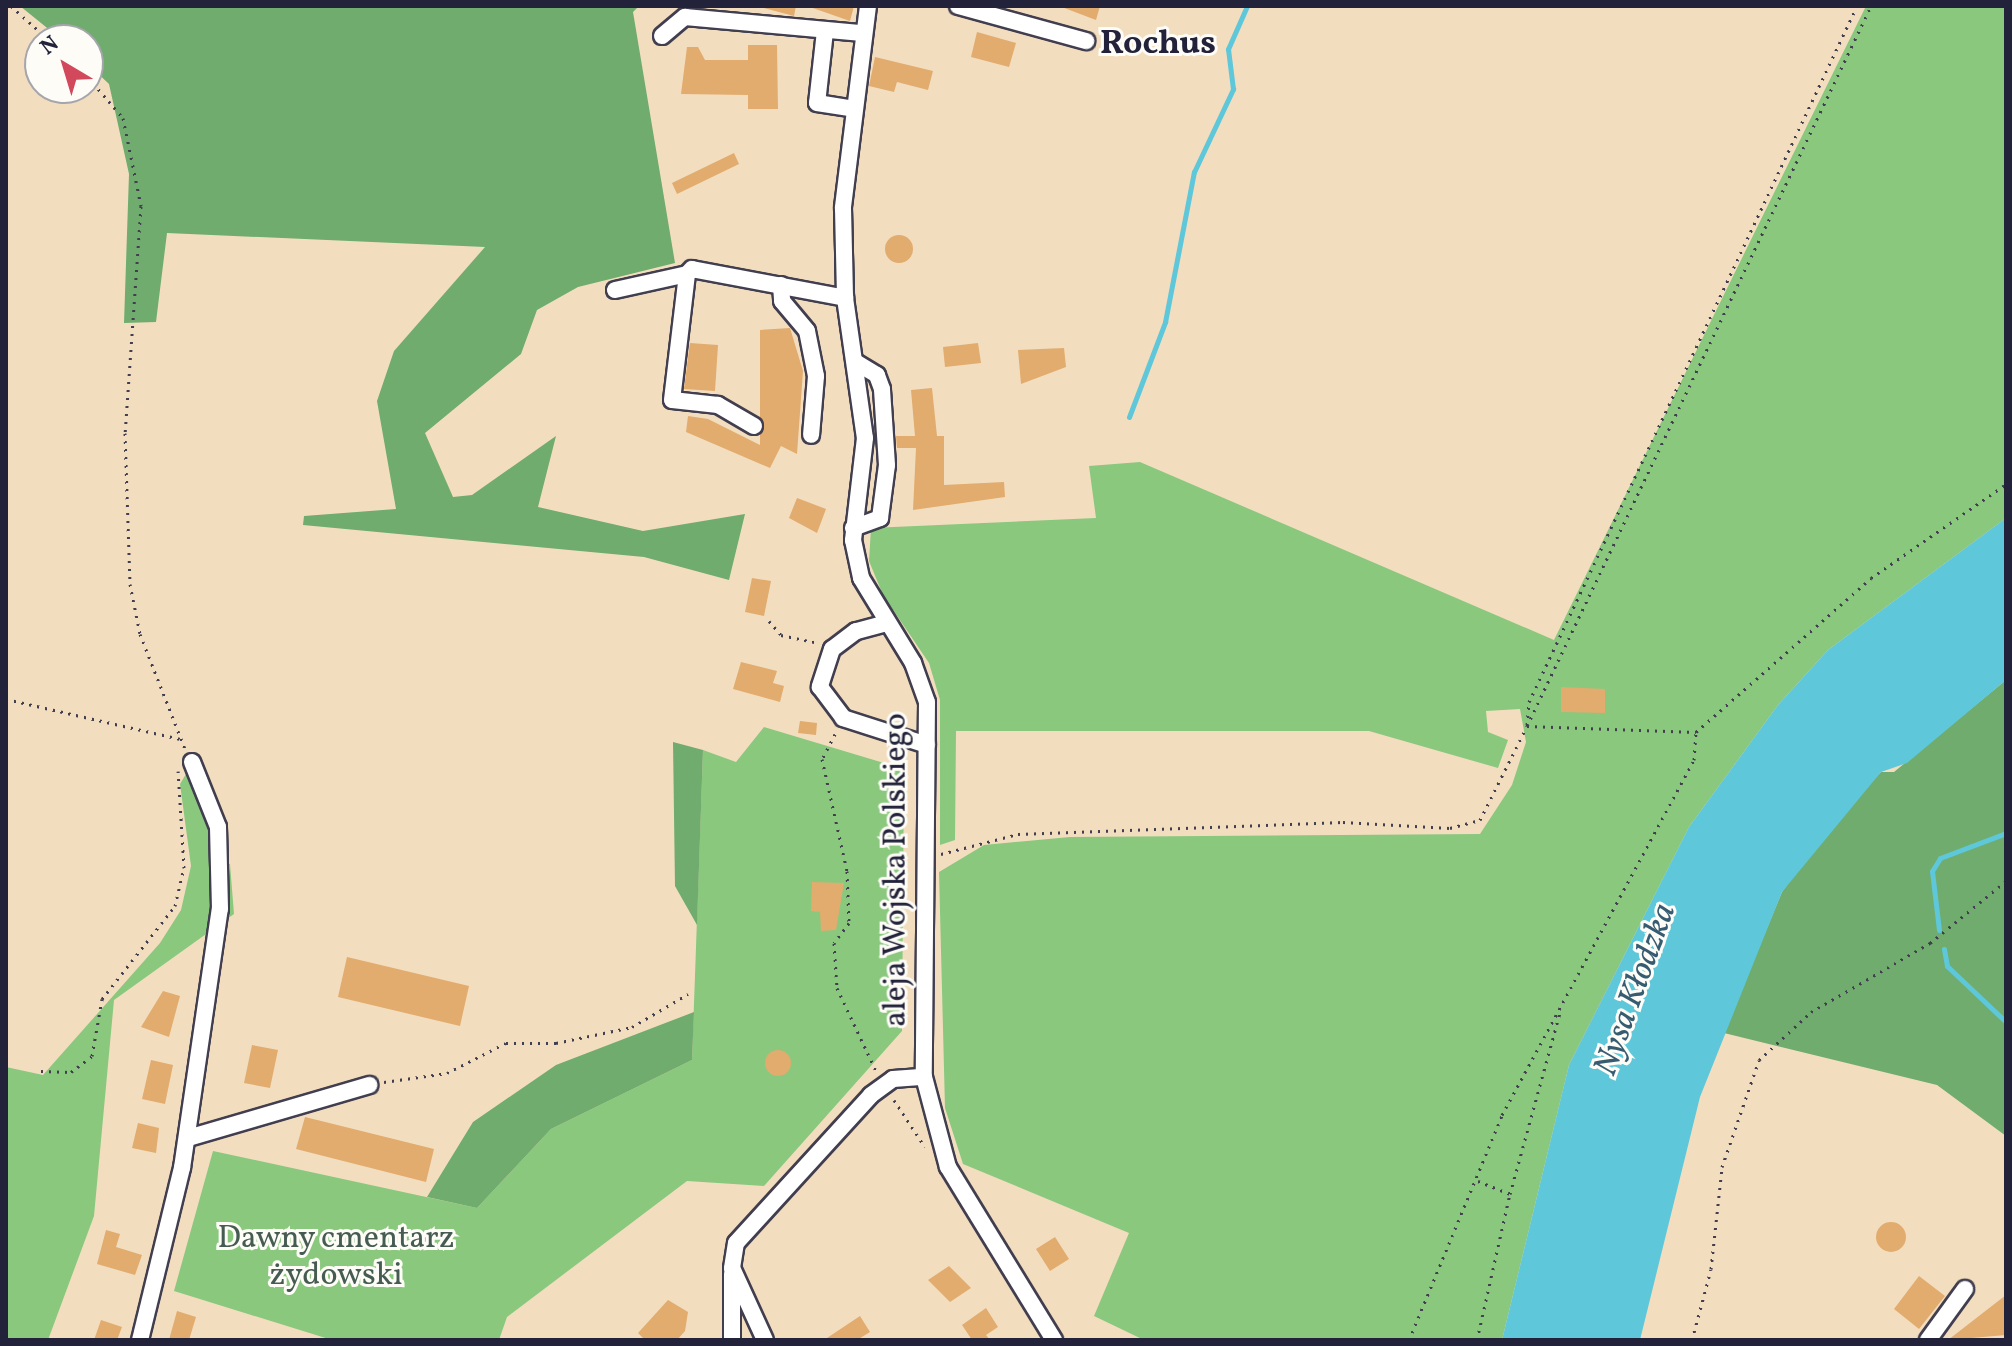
<!DOCTYPE html>
<html>
<head>
<meta charset="utf-8">
<style>
	body { margin:0 }
	#map { position:relative; width:2012px; height:1346px; overflow:hidden; background:#f3ddbf; font-family:Vollkorn,serif }
	div>[style] { position:absolute }
	[style*='--x'] { left:calc(var(--x)*1px); top:calc(var(--y)*1px); width:calc(var(--w)*1px); rotate:calc(var(--a)*1deg) }
	.green>* { inset:0; background:#8ac87e }
	.forest>* { inset:0; background:#6fac6d }
	.water>* { inset:0; background:#5ec7d9 }
	.stream>* { height:5px; margin:-2.5px; padding:0 2.5px; transform-origin:2.5px; border-radius:2.5px; background:#5ec7d9 }
	.building>* { inset:0; background:#e1ac6d }
	.round { border-radius:50% }
	.path>* { height:3px; margin-top:-1.5px; transform-origin:0; background:repeating-linear-gradient(90deg,#413e4f 0 2px,transparent 0 8px) }
	.roads { filter:drop-shadow(2px 0 #413e4f) drop-shadow(-2px 0 #413e4f) drop-shadow(0 2px #413e4f) drop-shadow(0 -2px #413e4f) }
	.minor>* { height:16px; margin:-8px; padding:0 8px; transform-origin:8px; border-radius:8px; background:#fff }
	span { translate:-50% -50%; white-space:nowrap; text-align:center; line-height:1.15; -webkit-text-stroke:6px #fdfcf7; paint-order:stroke }
	.street-label { font-size:32px; color:#22223b }
	.park-label { font-size:32px; color:#465c52 }
	.neighbourhood-label { font-size:34px; color:#22223b; font-weight:700 }
	.water-label { font-size:34px; color:#375c72; font-style:italic }
	.frame { position:absolute; inset:0; border:8px solid #22223b; pointer-events:none }
	.north { position:absolute; left:24px; top:24px; width:80px; height:80px; box-sizing:border-box; background:#fdfcf7; border:2px solid #a5a5ac; border-radius:50%; rotate:322deg; font-size:22px; font-weight:700; line-height:32px; text-align:center; color:#22223b }
	.north::after { content:''; display:block; margin:auto; width:28px; height:36px; background:#d1495b; clip-path:polygon(50% 0,100% 100%,50% 72%,0 100%) }
</style>
</head>
<body>
<div id="map">
	<div class="green">
		<i style="clip-path:polygon(1866px 6px,2006px 6px,2006px 518px,1828px 650px,1778px 705px,1689px 827px,1569px 1065px,1502px 1340px,1144px 1340px,1094px 1316px,1129px 1233px,963px 1164px,945px 1108px,939px 872px,984px 845px,1070px 837px,1480px 834px,1512px 785px,1526px 742px,1520px 709px,1486px 711px,1488px 732px,1508px 740px,1498px 768px,1369px 731px,956px 731px,955px 840px,940px 845px,940px 700px,929px 663px,883px 595px,869px 561px,871px 528px,1096px 518px,1089px 466px,1140px 462px,1554px 640px)"></i>
		<i style="clip-path:polygon(764px 727px,904px 769px,902px 1031px,764px 1186px,687px 1181px,507px 1317px,499px 1340px,332px 1340px,174px 1291px,213px 1151px,477px 1208px,551px 1129px,692px 1060px,703px 750px,736px 762px)"></i>
		<i style="clip-path:polygon(189px 769px,213px 828px,214px 860px,230px 864px,234px 914px,114px 1000px,94px 1216px,48px 1340px,6px 1340px,6px 1067px,43px 1075px,160px 943px,181px 910px,191px 866px,180px 784px)"></i>
	</div>
	<div class="forest">
		<i style="clip-path:polygon(20px 6px,639px 6px,633px 12px,675px 263px,578px 287px,537px 310px,521px 354px,425px 433px,453px 497px,472px 495px,556px 436px,538px 507px,643px 531px,745px 514px,729px 580px,644px 557px,303px 525px,304px 516px,396px 509px,377px 401px,394px 351px,485px 247px,167px 233px,156px 322px,124px 323px,129px 174px,109px 84px,88px 64px,88px 40px,62px 40px)"></i>
		<i style="clip-path:polygon(2006px 680px,2006px 1136px,1937px 1085px,1724px 1033px,1782px 892px,1824px 834px,1881px 772px,1894px 772px)"></i>
		<i style="clip-path:polygon(673px 742px,703px 750px,697px 925px,675px 886px)"></i>
		<i style="clip-path:polygon(694px 1012px,692px 1060px,551px 1129px,477px 1208px,427px 1197px,473px 1122px,556px 1065px)"></i>
	</div>
	<div class="water">
		<i style="clip-path:polygon(2006px 518px,2006px 680px,1907px 763px,1881px 772px,1782px 892px,1700px 1097px,1640px 1340px,1502px 1340px,1569px 1065px,1689px 827px,1778px 705px,1828px 650px)"></i>
	</div>
	<div class="stream">
		<i style="--x:1129;--y:417;--w:102;--a:-69.2"></i>
		<i style="--x:1165;--y:322;--w:153;--a:-79.1"></i>
		<i style="--x:1194;--y:172;--w:92;--a:-64.8"></i>
		<i style="--x:1233;--y:89;--w:40;--a:-97.1"></i>
		<i style="--x:1228;--y:49;--w:47;--a:-66.2"></i>
		<i style="--x:1939;--y:930;--w:59;--a:-96.8"></i>
		<i style="--x:1932;--y:871;--w:15;--a:-58"></i>
		<i style="--x:1940;--y:858;--w:71;--a:-20.7"></i>
		<i style="--x:1944;--y:949;--w:17;--a:80"></i>
		<i style="--x:1947;--y:966;--w:81;--a:43.5"></i>
	</div>
	<div class="building">
		<i style="clip-path:polygon(756px 6px,796px 6px,794px 16px)"></i>
		<i style="clip-path:polygon(807px 6px,854px 6px,850px 21px)"></i>
		<i style="clip-path:polygon(1059px 6px,1100px 6px,1096px 20px)"></i>
		<i style="clip-path:polygon(977px 32px,1016px 43px,1009px 67px,971px 57px)"></i>
		<i style="clip-path:polygon(748px 45px,777px 45px,778px 109px,748px 109px,748px 95px,681px 94px,687px 47px,698px 47px,705px 60px,748px 60px)"></i>
		<i style="clip-path:polygon(875px 57px,933px 71px,928px 90px,897px 82px,894px 92px,869px 86px)"></i>
		<i style="clip-path:polygon(734px 153px,739px 164px,677px 194px,672px 183px)"></i>
		<i class="round" style="left:885px;top:235px;width:28px;height:28px"></i>
		<i style="clip-path:polygon(790px 328px,803px 371px,797px 454px,781px 446px,770px 468px,686px 432px,688px 416px,708px 419px,760px 445px,760px 330px)"></i>
		<i style="clip-path:polygon(690px 343px,718px 345px,715px 391px,684px 389px)"></i>
		<i style="clip-path:polygon(978px 343px,981px 363px,945px 367px,943px 347px)"></i>
		<i style="clip-path:polygon(1064px 348px,1066px 367px,1021px 384px,1018px 350px)"></i>
		<i style="clip-path:polygon(932px 388px,937px 436px,944px 436px,944px 485px,1004px 482px,1005px 497px,913px 510px,916px 448px,897px 448px,896px 436px,915px 436px,911px 390px)"></i>
		<i style="clip-path:polygon(797px 498px,826px 509px,817px 533px,789px 518px)"></i>
		<i style="clip-path:polygon(752px 578px,771px 581px,764px 616px,745px 612px)"></i>
		<i style="clip-path:polygon(741px 662px,777px 671px,773px 683px,784px 686px,780px 702px,733px 689px)"></i>
		<i style="clip-path:polygon(1561px 687px,1605px 689px,1605px 713px,1561px 712px)"></i>
		<i style="clip-path:polygon(800px 721px,817px 723px,816px 735px,798px 733px)"></i>
		<i style="clip-path:polygon(812px 882px,844px 883px,836px 930px,821px 931px,820px 912px,811px 911px)"></i>
		<i style="clip-path:polygon(347px 957px,469px 986px,460px 1026px,338px 997px)"></i>
		<i style="clip-path:polygon(163px 991px,180px 996px,169px 1037px,141px 1027px)"></i>
		<i style="clip-path:polygon(252px 1045px,278px 1050px,270px 1088px,244px 1083px)"></i>
		<i class="round" style="left:765px;top:1050px;width:26px;height:26px"></i>
		<i style="clip-path:polygon(151px 1060px,173px 1065px,165px 1104px,142px 1099px)"></i>
		<i style="clip-path:polygon(305px 1117px,434px 1149px,426px 1182px,296px 1149px)"></i>
		<i style="clip-path:polygon(138px 1123px,159px 1128px,156px 1153px,132px 1148px)"></i>
		<i class="round" style="left:1876px;top:1222px;width:30px;height:30px"></i>
		<i style="clip-path:polygon(106px 1230px,120px 1234px,116px 1247px,142px 1255px,135px 1275px,97px 1264px)"></i>
		<i style="clip-path:polygon(1055px 1237px,1069px 1259px,1050px 1271px,1036px 1249px)"></i>
		<i style="clip-path:polygon(949px 1266px,971px 1288px,950px 1302px,928px 1280px)"></i>
		<i style="clip-path:polygon(1919px 1276px,1945px 1296px,1919px 1329px,1894px 1309px)"></i>
		<i style="clip-path:polygon(2006px 1295px,2006px 1335px,1948px 1340px)"></i>
		<i style="clip-path:polygon(668px 1300px,688px 1312px,685px 1331px,677px 1340px,645px 1340px,638px 1333px)"></i>
		<i style="clip-path:polygon(986px 1308px,998px 1327px,986px 1335px,990px 1340px,972px 1340px,962px 1325px)"></i>
		<i style="clip-path:polygon(177px 1311px,196px 1317px,189px 1340px,169px 1340px)"></i>
		<i style="clip-path:polygon(860px 1316px,870px 1332px,857px 1340px,824px 1340px)"></i>
		<i style="clip-path:polygon(101px 1320px,122px 1327px,117px 1340px,94px 1340px)"></i>
	</div>
	<div class="path">
		<i style="--x:11;--y:6;--w:51;--a:41.8"></i>
		<i style="--x:88;--y:77;--w:54;--a:49.5"></i>
		<i style="--x:123;--y:118;--w:90;--a:78.4"></i>
		<i style="--x:141;--y:206;--w:228;--a:94"></i>
		<i style="--x:125;--y:433;--w:151;--a:88.1"></i>
		<i style="--x:130;--y:584;--w:51;--a:78.7"></i>
		<i style="--x:140;--y:634;--w:123;--a:68.6"></i>
		<i style="--x:769;--y:621;--w:18;--a:49"></i>
		<i style="--x:781;--y:635;--w:38;--a:12"></i>
		<i style="--x:6;--y:699;--w:179;--a:12.9"></i>
		<i style="--x:1527;--y:725;--w:23;--a:-85"></i>
		<i style="--x:1529;--y:702;--w:769;--a:-64.77"></i>
		<i style="--x:1527;--y:726;--w:798;--a:-64.46"></i>
		<i style="--x:835;--y:734;--w:28;--a:117"></i>
		<i style="--x:822;--y:759;--w:115;--a:77.4"></i>
		<i style="--x:847;--y:871;--w:52;--a:87.8"></i>
		<i style="--x:849;--y:923;--w:25;--a:127"></i>
		<i style="--x:834;--y:943;--w:45;--a:86.2"></i>
		<i style="--x:837;--y:988;--w:94;--a:64.8"></i>
		<i style="--x:941;--y:854;--w:80;--a:-14.6"></i>
		<i style="--x:1018;--y:834;--w:325;--a:-2.1"></i>
		<i style="--x:1343;--y:822;--w:107;--a:3.2"></i>
		<i style="--x:1450;--y:828;--w:31;--a:-15"></i>
		<i style="--x:1480;--y:820;--w:105;--a:-63.4"></i>
		<i style="--x:1527;--y:726;--w:169;--a:2"></i>
		<i style="--x:1696;--y:732;--w:233;--a:-41.3"></i>
		<i style="--x:1871;--y:578;--w:165;--a:-34.8"></i>
		<i style="--x:41;--y:1071;--w:30;--a:2"></i>
		<i style="--x:71;--y:1072;--w:26;--a:-37"></i>
		<i style="--x:92;--y:1056;--w:58;--a:-80"></i>
		<i style="--x:102;--y:999;--w:118;--a:-51.9"></i>
		<i style="--x:175;--y:906;--w:39;--a:-77"></i>
		<i style="--x:184;--y:868;--w:97;--a:-93.5"></i>
		<i style="--x:384;--y:1082;--w:64;--a:-8.1"></i>
		<i style="--x:447;--y:1073;--w:66;--a:-27"></i>
		<i style="--x:506;--y:1043;--w:50;--a:0"></i>
		<i style="--x:556;--y:1043;--w:78;--a:-11.9"></i>
		<i style="--x:632;--y:1027;--w:65;--a:-30.5"></i>
		<i style="--x:894;--y:1100;--w:56;--a:56.6"></i>
		<i style="--x:1478;--y:1181;--w:35;--a:22"></i>
		<i style="--x:1510;--y:1194;--w:189;--a:-74.6"></i>
		<i style="--x:1409;--y:1340;--w:243;--a:-67.5"></i>
		<i style="--x:1502;--y:1115;--w:404;--a:-61.6"></i>
		<i style="--x:1694;--y:760;--w:28;--a:-86"></i>
		<i style="--x:1477;--y:1340;--w:150;--a:-77.3"></i>
		<i style="--x:1692;--y:1340;--w:73;--a:-75"></i>
		<i style="--x:1711;--y:1269;--w:103;--a:-83.8"></i>
		<i style="--x:1722;--y:1167;--w:113;--a:-70.9"></i>
		<i style="--x:1759;--y:1060;--w:71;--a:-42.7"></i>
		<i style="--x:1811;--y:1012;--w:138;--a:-30.1"></i>
		<i style="--x:1930;--y:943;--w:98;--a:-39.2"></i>
	</div>
	<div class="roads">
		<div class="minor">
			<i style="--x:868;--y:6;--w:204;--a:97.1"></i>
			<i style="--x:843;--y:208;--w:90;--a:88.7"></i>
			<i style="--x:845;--y:298;--w:141;--a:81.9"></i>
			<i style="--x:865;--y:438;--w:103;--a:96.7"></i>
			<i style="--x:853;--y:540;--w:39;--a:78"></i>
			<i style="--x:861;--y:578;--w:100;--a:58.5"></i>
			<i style="--x:913;--y:663;--w:41;--a:70.3"></i>
			<i style="--x:927;--y:702;--w:375;--a:90.5"></i>
			<i style="--x:924;--y:1077;--w:93;--a:75.1"></i>
			<i style="--x:948;--y:1167;--w:203;--a:58.5"></i>
			<i style="--x:958;--y:6;--w:133;--a:15.3"></i>
			<i style="--x:825;--y:31;--w:72;--a:96.3"></i>
			<i style="--x:817;--y:103;--w:33;--a:9"></i>
			<i style="--x:662;--y:36;--w:30;--a:-40"></i>
			<i style="--x:685;--y:17;--w:178;--a:5.2"></i>
			<i style="--x:781;--y:285;--w:16;--a:86"></i>
			<i style="--x:782;--y:301;--w:39;--a:50"></i>
			<i style="--x:807;--y:331;--w:46;--a:78.7"></i>
			<i style="--x:816;--y:376;--w:59;--a:94.8"></i>
			<i style="--x:615;--y:290;--w:74;--a:-12.5"></i>
			<i style="--x:754;--y:426;--w:42;--a:-149.7"></i>
			<i style="--x:718;--y:405;--w:46;--a:-173.8"></i>
			<i style="--x:672;--y:400;--w:127;--a:-83.2"></i>
			<i style="--x:687;--y:274;--w:7;--a:-45"></i>
			<i style="--x:692;--y:269;--w:156;--a:10.7"></i>
			<i style="--x:853;--y:528;--w:29;--a:-20"></i>
			<i style="--x:880;--y:518;--w:53;--a:-82.5"></i>
			<i style="--x:887;--y:465;--w:76;--a:-93.8"></i>
			<i style="--x:882;--y:389;--w:15;--a:-110"></i>
			<i style="--x:877;--y:375;--w:26;--a:-149"></i>
			<i style="--x:883;--y:624;--w:28;--a:165"></i>
			<i style="--x:856;--y:631;--w:30;--a:143"></i>
			<i style="--x:832;--y:649;--w:40;--a:108"></i>
			<i style="--x:820;--y:687;--w:39;--a:53"></i>
			<i style="--x:843;--y:718;--w:88;--a:17.8"></i>
			<i style="--x:188;--y:1138;--w:189;--a:-16.3"></i>
			<i style="--x:140;--y:1340;--w:177;--a:-76.3"></i>
			<i style="--x:182;--y:1168;--w:262;--a:-81.7"></i>
			<i style="--x:220;--y:909;--w:82;--a:-91.4"></i>
			<i style="--x:218;--y:827;--w:70;--a:-111.8"></i>
			<i style="--x:732;--y:1340;--w:66;--a:-90"></i>
			<i style="--x:765;--y:1340;--w:79;--a:-114.6"></i>
			<i style="--x:732;--y:1268;--w:25;--a:-81"></i>
			<i style="--x:736;--y:1243;--w:200;--a:-47.6"></i>
			<i style="--x:871;--y:1095;--w:27;--a:-36"></i>
			<i style="--x:893;--y:1079;--w:31;--a:-4"></i>
			<i style="--x:1928;--y:1340;--w:63;--a:-54"></i>
		</div>
	</div>
	<div class="street-label">
		<span style="left:897px;top:870px;rotate:-90deg">aleja Wojska Polskiego</span>
	</div>
	<div class="park-label">
		<span style="left:336px;top:1258px">Dawny cmentarz<br>żydowski</span>
	</div>
	<div class="neighbourhood-label">
		<span style="left:1158px;top:45px">Rochus</span>
	</div>
	<div class="water-label">
		<span style="left:1636px;top:990px;rotate:-70deg">Nysa Kłodzka</span>
	</div>
	<div class="frame"></div>
	<div class="north">N</div>
</div>
</body>
</html>
